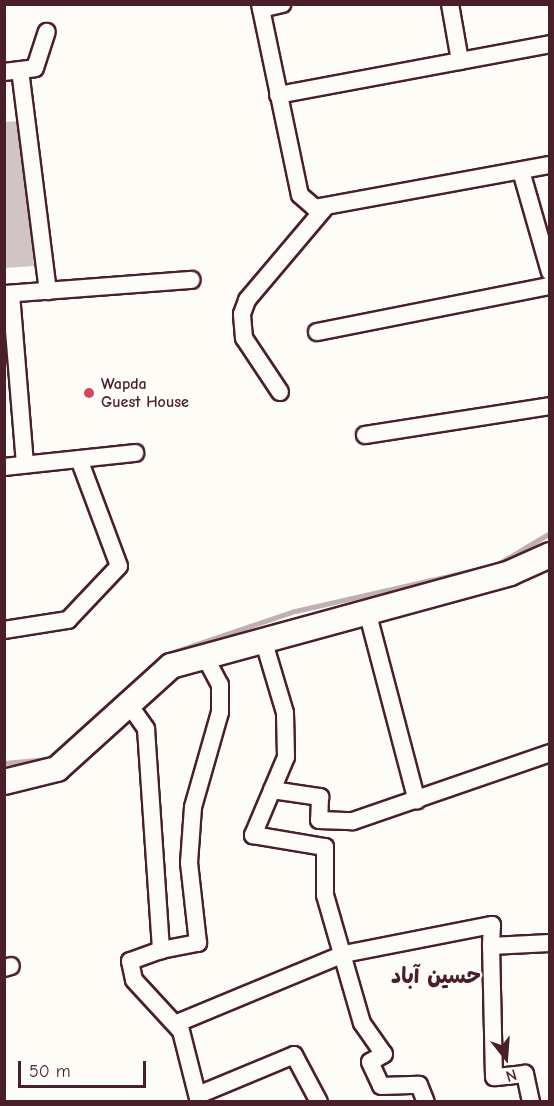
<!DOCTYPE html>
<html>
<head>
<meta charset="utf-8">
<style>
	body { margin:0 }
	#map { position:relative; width:554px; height:1106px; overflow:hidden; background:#fdfcf7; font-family:"Comic Neue","Playpen Sans Arabic",sans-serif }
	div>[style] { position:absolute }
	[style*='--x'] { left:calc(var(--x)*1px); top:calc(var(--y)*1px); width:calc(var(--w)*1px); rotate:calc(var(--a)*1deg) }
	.stream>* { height:5px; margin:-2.5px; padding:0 2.5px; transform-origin:2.5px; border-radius:2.5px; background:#c0b1b1 }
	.building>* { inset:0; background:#d0c5c4 }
	.roads { filter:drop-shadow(2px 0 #4a1f2b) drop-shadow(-2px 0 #4a1f2b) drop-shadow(0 2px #4a1f2b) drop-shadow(0 -2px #4a1f2b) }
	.street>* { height:16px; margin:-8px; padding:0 8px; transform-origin:8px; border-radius:8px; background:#fdfcf7 }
	.secondary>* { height:24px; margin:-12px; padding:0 12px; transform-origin:12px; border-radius:12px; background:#fdfcf7 }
	.dots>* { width:16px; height:16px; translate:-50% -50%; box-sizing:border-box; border:3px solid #fdfcf7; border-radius:50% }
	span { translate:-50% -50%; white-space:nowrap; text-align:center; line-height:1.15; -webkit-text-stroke:4.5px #fdfcf7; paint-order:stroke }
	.poi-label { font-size:16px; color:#4a1f2b; font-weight:700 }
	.left { translate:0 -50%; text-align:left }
	.district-label { font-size:22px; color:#4a1f2b; font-weight:700 }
	.frame { position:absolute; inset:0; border:6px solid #4a1f2b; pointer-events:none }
	.north { position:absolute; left:476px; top:1028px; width:60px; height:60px; -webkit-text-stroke:4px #fdfcf7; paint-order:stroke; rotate:163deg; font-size:16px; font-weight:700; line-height:24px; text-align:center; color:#4a1f2b }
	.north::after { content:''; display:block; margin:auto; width:21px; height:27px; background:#4a1f2b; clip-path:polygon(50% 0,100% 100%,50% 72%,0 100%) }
	.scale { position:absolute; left:18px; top:1061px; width:128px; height:27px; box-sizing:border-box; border:3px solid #4a1f2b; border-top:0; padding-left:8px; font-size:18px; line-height:21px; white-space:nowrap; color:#4a1f2b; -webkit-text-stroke:4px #fdfcf7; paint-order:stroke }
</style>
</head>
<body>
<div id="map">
	<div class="stream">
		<i style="--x:494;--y:566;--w:65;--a:-30.5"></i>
		<i style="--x:4;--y:763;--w:44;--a:-5.2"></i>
		<i style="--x:48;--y:759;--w:156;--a:-41.9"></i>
		<i style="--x:164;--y:655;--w:138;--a:-18.6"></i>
		<i style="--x:295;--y:611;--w:195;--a:-12.8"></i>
	</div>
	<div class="building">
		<i style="clip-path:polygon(19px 121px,34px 266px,4px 268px,4px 122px)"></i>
	</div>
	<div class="roads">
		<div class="street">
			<i style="--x:260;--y:4;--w:195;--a:78.2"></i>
			<i style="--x:300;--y:195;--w:20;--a:41"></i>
			<i style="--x:315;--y:208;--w:239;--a:-10.4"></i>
			<i style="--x:450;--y:4;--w:58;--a:80"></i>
			<i style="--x:261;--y:9;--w:22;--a:-13"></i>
			<i style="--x:20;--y:70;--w:223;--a:82.8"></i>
			<i style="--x:4;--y:72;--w:31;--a:-7"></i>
			<i style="--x:35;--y:68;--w:38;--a:-72"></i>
			<i style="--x:278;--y:95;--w:277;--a:-10.6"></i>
			<i style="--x:521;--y:171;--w:105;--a:74"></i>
			<i style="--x:4;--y:294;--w:188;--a:-4.3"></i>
			<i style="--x:11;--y:294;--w:171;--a:85.3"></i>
			<i style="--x:317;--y:332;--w:237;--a:-11.2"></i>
			<i style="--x:280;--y:392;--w:65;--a:-123.7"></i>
			<i style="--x:244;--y:338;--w:24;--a:-95"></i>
			<i style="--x:242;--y:314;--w:15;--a:-70"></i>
			<i style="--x:247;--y:300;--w:119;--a:-49.8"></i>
			<i style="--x:365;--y:435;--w:187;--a:-8.9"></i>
			<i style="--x:4;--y:467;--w:132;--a:-6.1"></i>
			<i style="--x:367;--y:611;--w:196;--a:75.3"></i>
			<i style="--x:4;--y:630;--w:65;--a:-8.9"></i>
			<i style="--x:68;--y:620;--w:74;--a:-46.6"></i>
			<i style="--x:119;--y:566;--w:114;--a:-110.5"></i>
			<i style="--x:263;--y:639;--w:77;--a:73.4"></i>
			<i style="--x:285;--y:713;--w:44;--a:88.7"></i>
			<i style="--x:286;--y:757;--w:85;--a:112.9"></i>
			<i style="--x:253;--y:835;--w:73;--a:9.5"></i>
			<i style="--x:325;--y:847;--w:48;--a:90"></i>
			<i style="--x:325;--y:895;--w:133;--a:73.9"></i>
			<i style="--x:362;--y:1023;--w:38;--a:55"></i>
			<i style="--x:384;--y:1054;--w:16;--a:150"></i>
			<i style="--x:370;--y:1062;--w:26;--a:65"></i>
			<i style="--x:381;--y:1086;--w:38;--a:-2"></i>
			<i style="--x:419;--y:1085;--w:18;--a:68"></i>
			<i style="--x:128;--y:703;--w:32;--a:55"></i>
			<i style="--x:146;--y:729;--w:222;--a:86.1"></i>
			<i style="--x:161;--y:950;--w:33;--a:160"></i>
			<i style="--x:130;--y:961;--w:19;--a:78"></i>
			<i style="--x:134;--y:980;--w:69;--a:47.3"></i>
			<i style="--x:181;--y:1031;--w:73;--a:75.8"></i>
			<i style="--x:272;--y:790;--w:49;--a:8.3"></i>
			<i style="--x:320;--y:797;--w:23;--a:92"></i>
			<i style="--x:319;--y:820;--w:34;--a:2"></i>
			<i style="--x:353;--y:821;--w:208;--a:-19"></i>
			<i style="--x:161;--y:950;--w:38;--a:-11"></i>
			<i style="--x:198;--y:943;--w:81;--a:-96.4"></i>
			<i style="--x:189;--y:863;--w:56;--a:-85.9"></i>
			<i style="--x:193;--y:807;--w:99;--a:-74.1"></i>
			<i style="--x:220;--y:712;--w:27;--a:-90"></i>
			<i style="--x:220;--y:685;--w:34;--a:-118"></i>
			<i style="--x:4;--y:968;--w:7;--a:-16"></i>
			<i style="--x:175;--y:1024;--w:183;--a:-22.5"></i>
			<i style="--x:344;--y:954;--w:151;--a:-11.1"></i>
			<i style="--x:492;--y:925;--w:21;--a:93"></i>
			<i style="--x:198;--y:1095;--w:104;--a:-22.6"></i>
			<i style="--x:294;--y:1055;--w:53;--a:62"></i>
			<i style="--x:531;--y:1102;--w:29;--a:-102"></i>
			<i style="--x:525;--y:1074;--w:31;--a:174"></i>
			<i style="--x:494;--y:1077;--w:131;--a:-91.3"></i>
			<i style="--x:491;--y:946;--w:59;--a:-2.9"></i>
		</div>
		<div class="secondary">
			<i style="--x:4;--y:782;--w:55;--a:-13.8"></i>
			<i style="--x:57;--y:769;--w:154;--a:-42.1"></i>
			<i style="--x:171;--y:666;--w:352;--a:-15.3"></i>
			<i style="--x:510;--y:573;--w:44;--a:-24.2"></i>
		</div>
	</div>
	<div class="dots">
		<i style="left:89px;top:393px;background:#d1495b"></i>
	</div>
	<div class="poi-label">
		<span class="left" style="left:101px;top:393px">Wapda<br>Guest House</span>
	</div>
	<div class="district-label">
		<span style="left:436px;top:977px">حسین آباد</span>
	</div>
	<div class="frame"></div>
	<div class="north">N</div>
	<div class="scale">50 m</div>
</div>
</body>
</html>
